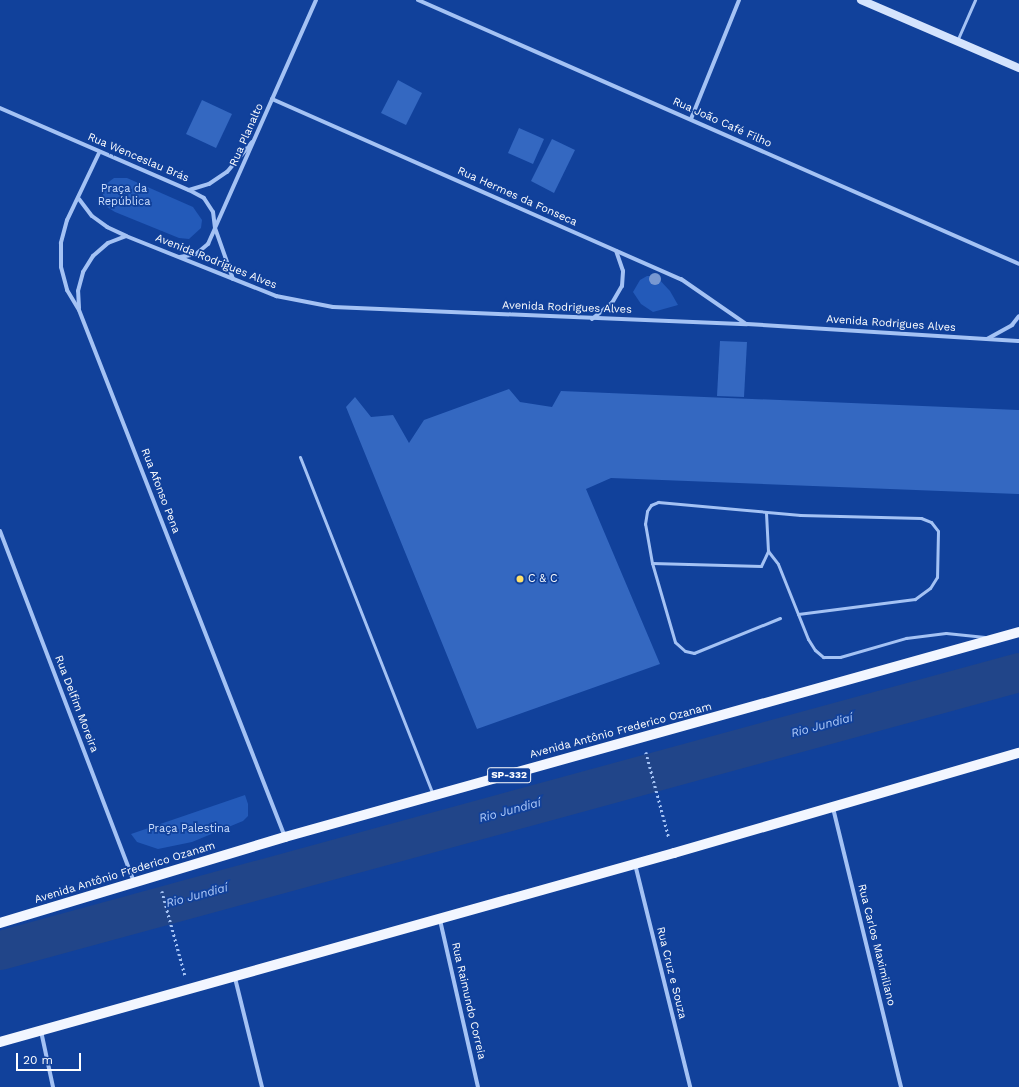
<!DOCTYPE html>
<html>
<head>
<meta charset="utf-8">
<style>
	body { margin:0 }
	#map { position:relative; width:1019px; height:1087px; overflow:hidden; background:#11419b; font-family:"Work Sans",sans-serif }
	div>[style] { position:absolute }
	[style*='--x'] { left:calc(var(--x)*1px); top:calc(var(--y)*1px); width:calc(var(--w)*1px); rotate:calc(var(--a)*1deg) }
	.green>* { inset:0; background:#235ab9 }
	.river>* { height:39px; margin:-19.5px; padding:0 19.5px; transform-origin:19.5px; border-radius:19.5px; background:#214589 }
	.building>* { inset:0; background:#3468c1 }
	.path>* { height:2.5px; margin-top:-1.25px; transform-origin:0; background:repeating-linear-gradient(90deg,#a4c2f4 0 2px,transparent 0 5px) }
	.service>* { height:3px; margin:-1.5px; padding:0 1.5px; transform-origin:1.5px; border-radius:1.5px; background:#a4c2f4 }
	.minor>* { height:4px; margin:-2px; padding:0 2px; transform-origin:2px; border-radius:2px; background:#a4c2f4 }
	.secondary>* { height:8px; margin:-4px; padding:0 4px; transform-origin:4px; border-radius:4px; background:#d4e3fd }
	.primary>* { height:10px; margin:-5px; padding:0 5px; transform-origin:5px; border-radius:5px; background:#f2f6ff }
	.trees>* { width:12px; height:12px; margin:-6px; border-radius:50%; background:#7898d1 }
	.dots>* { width:11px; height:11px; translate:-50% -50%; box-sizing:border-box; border:2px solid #11419b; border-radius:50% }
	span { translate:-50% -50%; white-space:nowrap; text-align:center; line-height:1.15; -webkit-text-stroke:3.5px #11419b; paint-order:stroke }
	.shield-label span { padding:1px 3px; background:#11419b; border:1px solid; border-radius:3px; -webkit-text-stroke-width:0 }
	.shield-label { font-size:10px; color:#fff; font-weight:700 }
	.street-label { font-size:11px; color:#fff }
	.park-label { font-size:11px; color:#cddffe }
	.poi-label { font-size:11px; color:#fff }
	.left { translate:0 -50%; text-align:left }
	.water-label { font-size:12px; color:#b1ccfb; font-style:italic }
	.scale { position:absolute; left:16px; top:1053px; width:65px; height:18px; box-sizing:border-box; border:2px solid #fff; border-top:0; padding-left:5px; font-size:12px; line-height:14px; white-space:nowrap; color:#fff; -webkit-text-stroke:3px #11419b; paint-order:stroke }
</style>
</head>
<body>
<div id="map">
	<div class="green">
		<i style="clip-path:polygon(114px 178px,127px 178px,193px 207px,202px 220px,201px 228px,189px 239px,179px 238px,115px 212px,107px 207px,102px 192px,106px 184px)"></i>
		<i style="clip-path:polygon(647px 276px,656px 276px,670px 291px,678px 305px,653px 312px,641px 304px,633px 292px,640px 280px)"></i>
		<i style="clip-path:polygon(245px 795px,248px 804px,248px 816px,243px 821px,192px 842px,158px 849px,137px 842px,131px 834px)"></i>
	</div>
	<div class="river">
		<i style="--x:0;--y:950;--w:1056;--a:-15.26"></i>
	</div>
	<div class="building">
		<i style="clip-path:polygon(398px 80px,422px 93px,406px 125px,381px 113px)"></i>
		<i style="clip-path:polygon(202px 100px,232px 114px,216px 148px,186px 134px)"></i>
		<i style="clip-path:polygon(519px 128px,544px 139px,533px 164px,508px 153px)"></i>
		<i style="clip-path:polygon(552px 139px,575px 150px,554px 193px,531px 181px)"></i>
		<i style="clip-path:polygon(720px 341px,747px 342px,744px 397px,717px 396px)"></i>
		<i style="clip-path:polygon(509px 389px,520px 402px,552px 407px,561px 391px,1019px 410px,1019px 494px,611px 478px,586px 489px,660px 664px,477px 729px,346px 407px,355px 397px,371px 417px,393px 415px,409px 443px,424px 420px)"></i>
	</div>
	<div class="path">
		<i style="--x:646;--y:752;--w:89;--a:75"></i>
		<i style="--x:162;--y:891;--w:87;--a:74.7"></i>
	</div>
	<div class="service">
		<i style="--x:957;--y:41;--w:45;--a:-66.3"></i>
		<i style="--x:300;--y:457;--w:362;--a:68.5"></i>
		<i style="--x:768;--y:551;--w:16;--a:52"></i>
		<i style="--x:778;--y:564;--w:81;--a:68.2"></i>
		<i style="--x:808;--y:639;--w:13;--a:58"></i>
		<i style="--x:815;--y:650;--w:11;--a:41"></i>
		<i style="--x:823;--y:657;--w:17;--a:0"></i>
		<i style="--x:840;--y:657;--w:69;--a:-16.1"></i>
		<i style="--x:906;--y:638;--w:40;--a:-7.1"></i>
		<i style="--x:946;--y:633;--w:39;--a:6"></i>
		<i style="--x:652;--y:563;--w:109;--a:1.6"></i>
		<i style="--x:761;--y:566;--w:17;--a:-65"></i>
		<i style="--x:768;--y:551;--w:39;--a:-93"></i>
		<i style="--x:780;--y:618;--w:93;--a:157.9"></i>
		<i style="--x:694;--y:653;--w:9;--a:-167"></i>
		<i style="--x:685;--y:651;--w:13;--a:-138"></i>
		<i style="--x:675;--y:642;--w:82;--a:-106.2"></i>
		<i style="--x:652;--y:563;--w:40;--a:-100"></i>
		<i style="--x:645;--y:524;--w:13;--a:-81"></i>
		<i style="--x:647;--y:511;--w:7;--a:-56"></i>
		<i style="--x:651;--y:505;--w:8;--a:-23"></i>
		<i style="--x:658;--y:502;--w:143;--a:5.2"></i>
		<i style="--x:800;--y:515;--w:121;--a:1.4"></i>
		<i style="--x:921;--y:518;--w:11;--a:22"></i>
		<i style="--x:931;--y:522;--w:11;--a:52"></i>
		<i style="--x:938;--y:531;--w:46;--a:91.2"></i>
		<i style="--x:937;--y:577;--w:13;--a:122"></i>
		<i style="--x:930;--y:588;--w:19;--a:144"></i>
		<i style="--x:915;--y:599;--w:118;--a:172.7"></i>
	</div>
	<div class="minor">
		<i style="--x:418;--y:0;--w:656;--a:23.71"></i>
		<i style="--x:272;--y:99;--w:447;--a:23.8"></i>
		<i style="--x:681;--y:279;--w:79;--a:34.7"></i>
		<i style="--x:0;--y:108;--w:206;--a:23.5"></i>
		<i style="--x:189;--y:190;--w:21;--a:-17"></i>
		<i style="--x:209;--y:184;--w:22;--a:-34"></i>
		<i style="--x:227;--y:172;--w:39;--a:-50"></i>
		<i style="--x:691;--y:119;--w:128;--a:-68"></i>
		<i style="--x:99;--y:153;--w:74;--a:115.5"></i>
		<i style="--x:67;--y:220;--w:24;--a:105"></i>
		<i style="--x:61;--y:243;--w:24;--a:90"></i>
		<i style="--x:61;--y:267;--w:24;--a:75"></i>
		<i style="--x:67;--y:290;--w:23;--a:59"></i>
		<i style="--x:79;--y:310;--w:566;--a:68.65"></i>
		<i style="--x:79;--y:199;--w:21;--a:53"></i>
		<i style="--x:92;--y:216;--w:19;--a:36"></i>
		<i style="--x:107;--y:227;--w:21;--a:25"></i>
		<i style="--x:126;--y:236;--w:162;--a:21.8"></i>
		<i style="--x:276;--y:296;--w:58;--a:10.9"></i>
		<i style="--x:333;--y:307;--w:414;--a:2.4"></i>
		<i style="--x:747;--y:324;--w:273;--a:3.6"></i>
		<i style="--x:180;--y:257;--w:16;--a:-11"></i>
		<i style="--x:196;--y:254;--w:16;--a:-40"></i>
		<i style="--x:208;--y:244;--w:17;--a:-66"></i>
		<i style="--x:215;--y:228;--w:16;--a:-97"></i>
		<i style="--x:213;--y:212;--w:17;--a:-123"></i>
		<i style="--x:204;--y:198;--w:17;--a:-152"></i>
		<i style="--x:233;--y:279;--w:54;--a:-109.4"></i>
		<i style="--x:215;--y:228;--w:249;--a:-66.1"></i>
		<i style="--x:79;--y:308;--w:17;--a:-93"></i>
		<i style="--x:78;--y:291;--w:20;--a:-75"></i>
		<i style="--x:83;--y:272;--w:19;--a:-58"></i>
		<i style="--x:93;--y:256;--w:20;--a:-41"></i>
		<i style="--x:108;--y:243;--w:19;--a:-21"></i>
		<i style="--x:592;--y:319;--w:26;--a:-39"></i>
		<i style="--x:612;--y:303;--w:20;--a:-60"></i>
		<i style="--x:622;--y:286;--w:15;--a:-86"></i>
		<i style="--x:623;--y:271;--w:21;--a:-109"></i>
		<i style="--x:987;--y:339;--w:29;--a:-29"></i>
		<i style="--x:1012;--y:325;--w:11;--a:-52"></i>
		<i style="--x:0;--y:531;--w:376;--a:69.1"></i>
		<i style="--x:833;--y:808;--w:287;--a:76.3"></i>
		<i style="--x:635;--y:864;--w:230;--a:76.1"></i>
		<i style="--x:440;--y:920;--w:171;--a:77.2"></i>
		<i style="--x:235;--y:978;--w:112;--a:76.1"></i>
		<i style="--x:41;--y:1031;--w:57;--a:77.9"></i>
	</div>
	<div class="secondary">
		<i style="--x:861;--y:0;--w:172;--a:23.3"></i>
	</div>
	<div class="primary">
		<i style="--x:0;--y:923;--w:298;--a:-16.8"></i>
		<i style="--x:285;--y:837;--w:762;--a:-15.6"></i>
		<i style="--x:0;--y:1042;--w:700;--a:-15.66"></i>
		<i style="--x:674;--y:853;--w:359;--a:-16.2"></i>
	</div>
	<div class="trees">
		<i style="left:655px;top:279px"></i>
	</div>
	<div class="dots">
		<i style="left:520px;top:579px;background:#ffe068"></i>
	</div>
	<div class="shield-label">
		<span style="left:509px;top:775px">SP-332</span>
	</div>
	<div class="street-label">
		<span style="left:722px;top:123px;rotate:24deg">Rua João Café Filho</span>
		<span style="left:247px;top:135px;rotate:-66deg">Rua Planalto</span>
		<span style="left:138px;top:158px;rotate:23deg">Rua Wenceslau Brás</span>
		<span style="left:517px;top:197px;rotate:24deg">Rua Hermes da Fonseca</span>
		<span style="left:216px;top:262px;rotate:22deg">Avenida Rodrigues Alves</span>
		<span style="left:567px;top:308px;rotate:2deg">Avenida Rodrigues Alves</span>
		<span style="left:891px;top:324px;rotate:4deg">Avenida Rodrigues Alves</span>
		<span style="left:160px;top:491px;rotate:69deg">Rua Afonso Pena</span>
		<span style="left:76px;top:704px;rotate:69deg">Rua Delfim Moreira</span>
		<span style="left:621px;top:731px;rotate:-15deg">Avenida Antônio Frederico Ozanam</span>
		<span style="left:125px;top:873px;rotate:-17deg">Avenida Antônio Frederico Ozanam</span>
		<span style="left:876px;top:945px;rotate:76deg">Rua Carlos Maximiliano</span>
		<span style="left:671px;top:973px;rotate:76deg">Rua Cruz e Souza</span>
		<span style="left:468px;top:1001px;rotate:77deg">Rua Raimundo Correia</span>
	</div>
	<div class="park-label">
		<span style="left:124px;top:196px">Praça da<br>República</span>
		<span style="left:189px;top:829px">Praça Palestina</span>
	</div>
	<div class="poi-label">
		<span class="left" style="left:528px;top:579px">C &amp; C</span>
	</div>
	<div class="water-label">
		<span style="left:822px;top:726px;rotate:-15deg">Rio Jundiaí</span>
		<span style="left:510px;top:811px;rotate:-15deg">Rio Jundiaí</span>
		<span style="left:197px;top:896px;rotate:-15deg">Rio Jundiaí</span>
	</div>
	<div class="scale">20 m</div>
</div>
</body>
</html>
